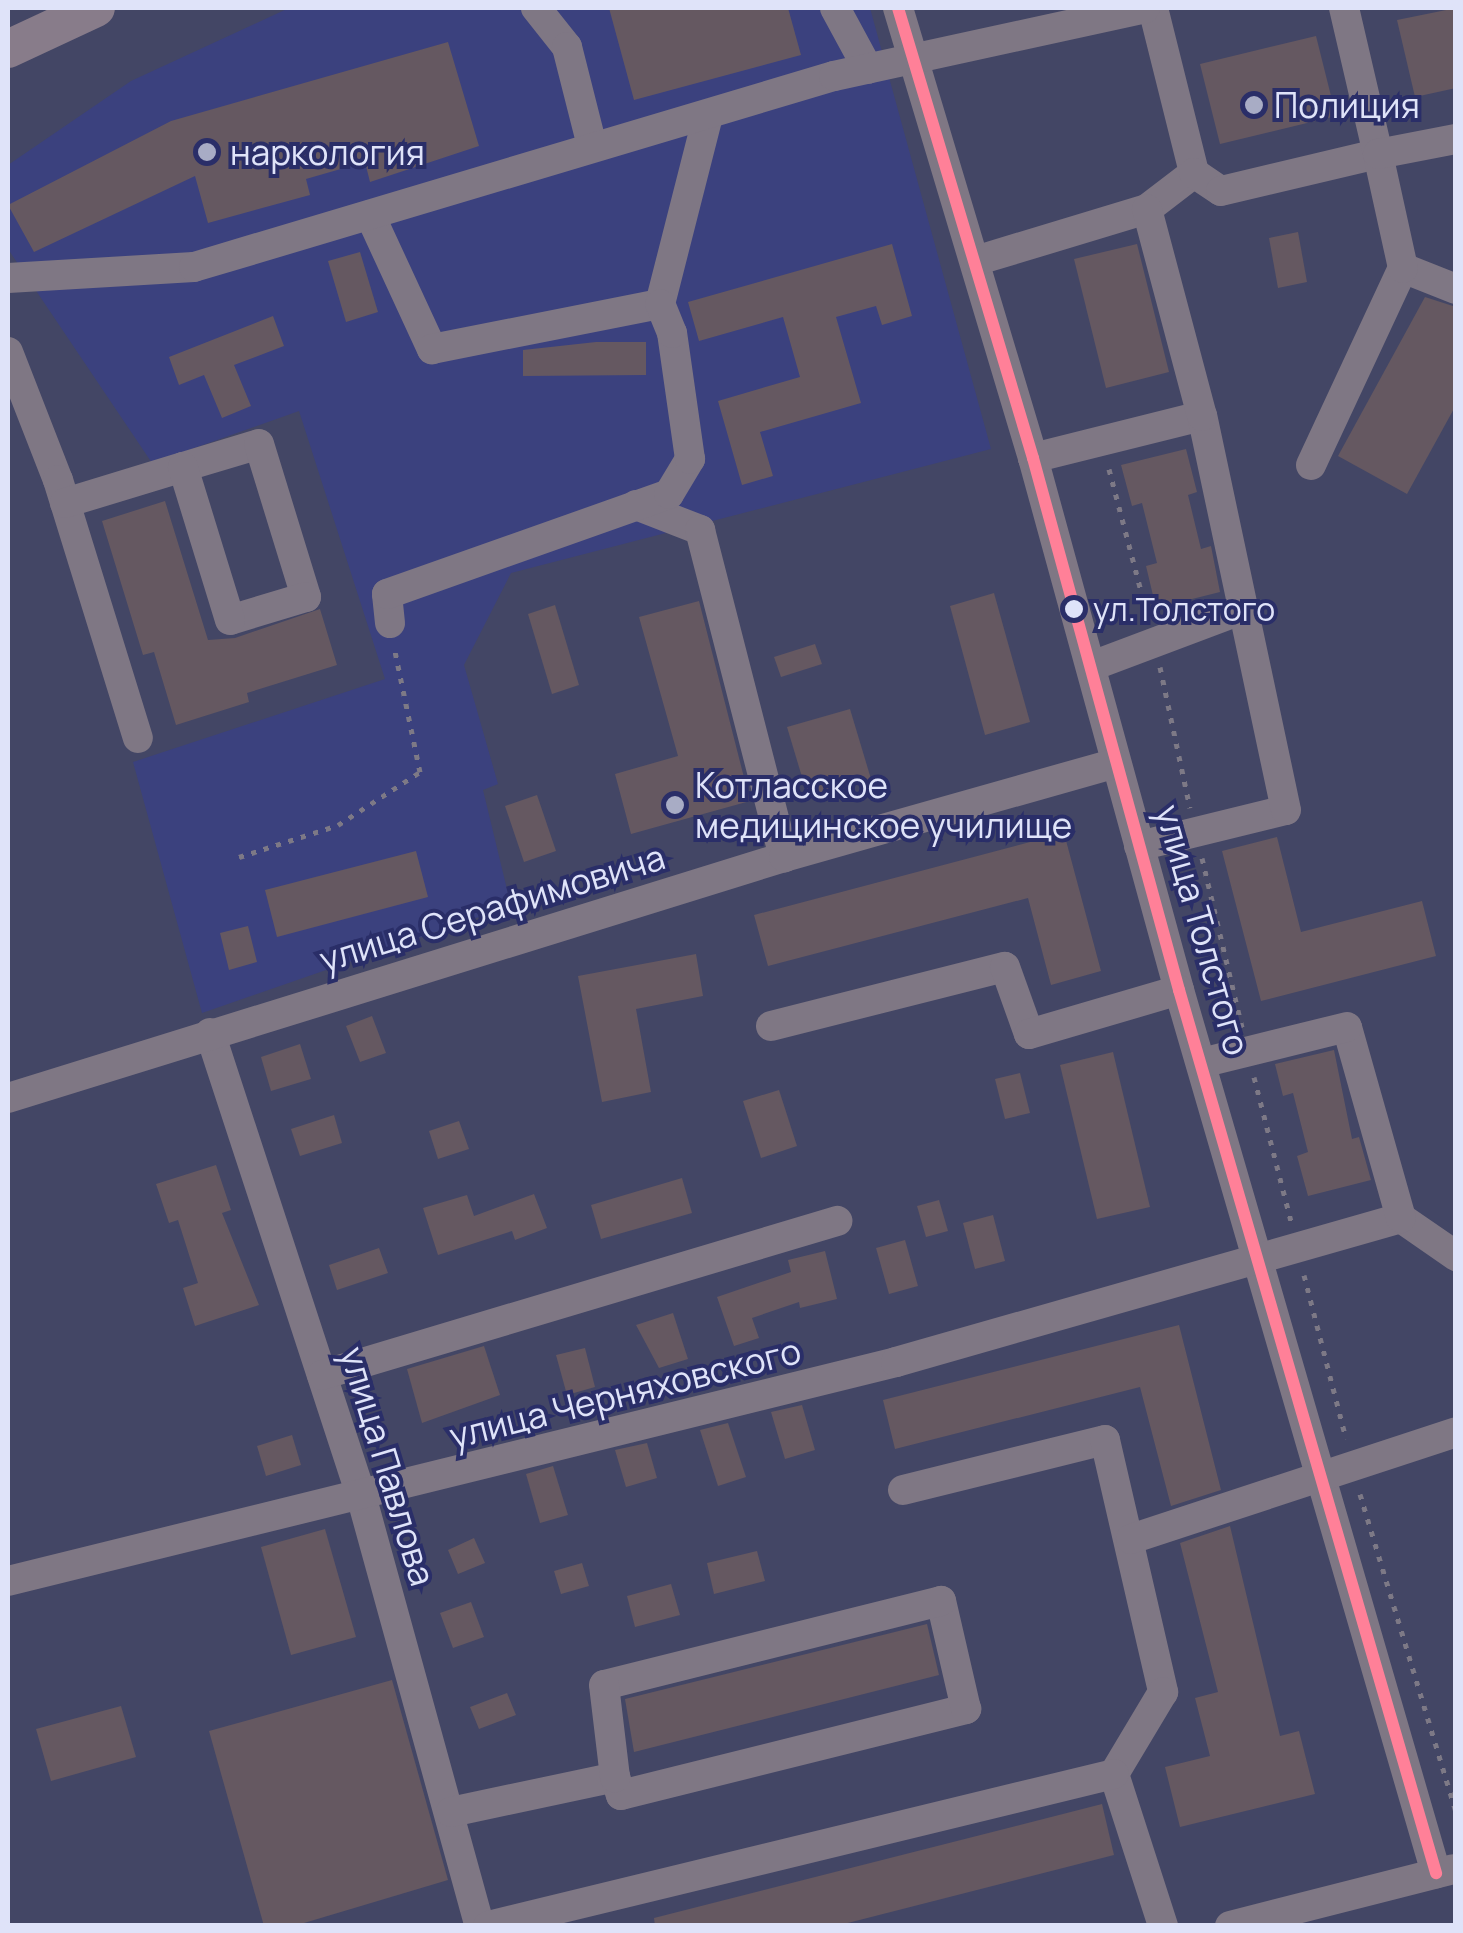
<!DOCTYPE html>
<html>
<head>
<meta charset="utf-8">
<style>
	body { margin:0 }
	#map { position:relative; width:1463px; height:1933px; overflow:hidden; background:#434665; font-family:Manrope,sans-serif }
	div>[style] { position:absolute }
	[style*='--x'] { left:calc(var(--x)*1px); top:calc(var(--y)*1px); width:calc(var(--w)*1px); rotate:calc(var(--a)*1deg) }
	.built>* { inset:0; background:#3b417e }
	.building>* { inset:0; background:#655861 }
	.path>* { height:5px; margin-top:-2.5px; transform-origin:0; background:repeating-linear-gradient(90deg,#7d7986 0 5px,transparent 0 13px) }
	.minor>* { height:30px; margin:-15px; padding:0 15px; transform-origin:15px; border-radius:15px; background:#7f7784 }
	.major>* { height:38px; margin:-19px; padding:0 19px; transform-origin:19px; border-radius:19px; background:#887c8a }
	.bus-1>* { height:12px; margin:-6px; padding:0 6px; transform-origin:6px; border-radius:6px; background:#ff8098 }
	.dots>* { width:28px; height:28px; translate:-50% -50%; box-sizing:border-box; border:5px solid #2a2e68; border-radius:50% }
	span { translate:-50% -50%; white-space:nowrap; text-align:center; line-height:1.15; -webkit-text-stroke:8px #2a2e68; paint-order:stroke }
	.bus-label { font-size:32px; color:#dfe3f9 }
	.left { translate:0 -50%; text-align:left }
	.poi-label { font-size:35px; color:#dfe3f9 }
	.street-label { font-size:35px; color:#dfe3f9 }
	.frame { position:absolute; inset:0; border:10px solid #dfe3f9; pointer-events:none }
</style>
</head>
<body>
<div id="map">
	<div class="built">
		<i style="clip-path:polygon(289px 8px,870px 8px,991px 449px,511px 573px,464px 665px,498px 784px,483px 790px,511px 906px,202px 1013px,133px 762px,385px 679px,299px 411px,152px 463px,8px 249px,8px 165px,131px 81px)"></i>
	</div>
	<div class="building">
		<i style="clip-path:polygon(609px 8px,788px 8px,801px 55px,634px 100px)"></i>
		<i style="clip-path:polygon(1456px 8px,1456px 88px,1415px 97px,1397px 20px)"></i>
		<i style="clip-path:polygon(1316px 36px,1336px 116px,1220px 144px,1200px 64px)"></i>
		<i style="clip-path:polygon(448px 42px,479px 146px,370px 182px,365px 162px,306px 179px,310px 195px,208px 223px,195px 176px,34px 252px,8px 205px,171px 121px)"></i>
		<i style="clip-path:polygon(1298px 232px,1307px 282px,1278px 288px,1269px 238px)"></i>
		<i style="clip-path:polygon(892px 244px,912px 316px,882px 325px,876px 306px,836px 317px,861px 403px,760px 432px,773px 476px,742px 485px,718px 401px,800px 377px,783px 317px,699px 341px,688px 302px)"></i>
		<i style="clip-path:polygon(1137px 244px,1169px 372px,1106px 388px,1074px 259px)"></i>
		<i style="clip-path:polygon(360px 252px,378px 312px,346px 322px,328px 261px)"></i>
		<i style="clip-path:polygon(1425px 297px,1456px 307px,1456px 405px,1407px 494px,1338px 456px)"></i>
		<i style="clip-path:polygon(273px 316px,284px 346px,234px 365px,251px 406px,222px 418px,204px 375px,179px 385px,169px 357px)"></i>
		<i style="clip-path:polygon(596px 342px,646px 342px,646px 375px,523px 376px,523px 350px)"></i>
		<i style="clip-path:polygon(1186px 449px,1197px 492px,1188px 495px,1201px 549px,1211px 546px,1220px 592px,1156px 608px,1146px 566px,1157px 563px,1142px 503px,1132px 506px,1121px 465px)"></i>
		<i style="clip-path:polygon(165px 501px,208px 640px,235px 638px,320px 609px,337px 665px,247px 693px,249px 702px,176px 725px,154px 652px,143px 655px,102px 521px)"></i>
		<i style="clip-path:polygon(994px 593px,1030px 722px,985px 735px,950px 606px)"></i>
		<i style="clip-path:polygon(699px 601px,750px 801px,631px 834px,615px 774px,678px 756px,639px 617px)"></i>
		<i style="clip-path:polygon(555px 605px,579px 685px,552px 694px,528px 614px)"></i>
		<i style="clip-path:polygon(815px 644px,822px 664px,781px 677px,774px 657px)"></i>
		<i style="clip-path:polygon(850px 709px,871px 779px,808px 797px,787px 727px)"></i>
		<i style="clip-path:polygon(537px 795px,556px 851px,524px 862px,505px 806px)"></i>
		<i style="clip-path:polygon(1064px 833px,1101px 971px,1051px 985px,1028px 898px,768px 966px,754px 915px)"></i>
		<i style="clip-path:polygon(1277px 837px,1301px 932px,1422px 901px,1436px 956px,1261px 1001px,1222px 851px)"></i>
		<i style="clip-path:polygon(416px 851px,428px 897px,277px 937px,265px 890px)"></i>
		<i style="clip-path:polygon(248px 926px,257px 962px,229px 970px,220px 933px)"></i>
		<i style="clip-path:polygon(696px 954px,703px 996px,636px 1009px,651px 1092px,602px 1102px,578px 976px)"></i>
		<i style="clip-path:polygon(372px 1016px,386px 1053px,360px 1062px,346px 1026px)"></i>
		<i style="clip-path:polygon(300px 1044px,311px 1079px,271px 1091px,261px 1057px)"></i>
		<i style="clip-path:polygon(1334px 1050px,1352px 1139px,1359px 1137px,1371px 1180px,1308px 1196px,1297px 1156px,1308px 1152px,1293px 1093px,1283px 1096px,1275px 1064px)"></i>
		<i style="clip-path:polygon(1113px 1052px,1150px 1207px,1097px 1219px,1060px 1065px)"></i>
		<i style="clip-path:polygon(1020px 1073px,1030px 1113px,1005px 1119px,995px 1079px)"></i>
		<i style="clip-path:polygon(779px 1090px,797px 1146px,761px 1158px,743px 1101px)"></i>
		<i style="clip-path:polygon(334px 1115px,342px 1143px,300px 1156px,291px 1129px)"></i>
		<i style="clip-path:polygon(459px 1121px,469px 1149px,438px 1159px,429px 1131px)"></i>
		<i style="clip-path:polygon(216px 1165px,231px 1210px,222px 1213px,259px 1305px,195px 1326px,183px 1288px,198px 1283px,178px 1220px,169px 1223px,156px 1184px)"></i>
		<i style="clip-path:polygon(682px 1178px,692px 1213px,601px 1239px,591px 1205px)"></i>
		<i style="clip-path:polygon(534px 1194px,547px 1228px,515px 1240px,512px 1231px,438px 1255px,423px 1208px,467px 1195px,474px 1216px)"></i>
		<i style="clip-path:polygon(939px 1200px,948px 1231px,926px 1237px,917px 1206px)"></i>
		<i style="clip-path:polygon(993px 1215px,1005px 1261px,975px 1269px,963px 1223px)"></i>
		<i style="clip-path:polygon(905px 1240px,918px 1286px,889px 1294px,876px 1248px)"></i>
		<i style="clip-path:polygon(379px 1248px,388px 1273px,337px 1290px,329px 1265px)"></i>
		<i style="clip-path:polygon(825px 1251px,837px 1299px,800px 1308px,799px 1302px,752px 1318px,759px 1338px,734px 1346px,717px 1297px,791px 1272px,788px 1260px)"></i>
		<i style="clip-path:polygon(673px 1313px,688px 1359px,659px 1368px,636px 1325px)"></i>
		<i style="clip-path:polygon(1179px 1325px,1221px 1490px,1171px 1506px,1140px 1387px,895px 1449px,883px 1400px)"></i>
		<i style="clip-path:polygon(484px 1346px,500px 1395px,422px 1423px,407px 1369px)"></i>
		<i style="clip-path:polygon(585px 1348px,595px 1387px,567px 1395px,556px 1355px)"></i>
		<i style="clip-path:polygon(802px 1405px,815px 1450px,785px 1459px,771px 1412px)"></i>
		<i style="clip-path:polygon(728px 1423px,746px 1477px,718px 1486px,700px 1430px)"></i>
		<i style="clip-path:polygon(292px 1435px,301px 1465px,266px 1476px,257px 1446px)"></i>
		<i style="clip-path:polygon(647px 1443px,657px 1478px,626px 1487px,615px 1450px)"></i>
		<i style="clip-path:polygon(553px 1466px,568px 1515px,540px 1523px,526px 1474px)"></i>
		<i style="clip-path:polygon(1230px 1526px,1280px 1736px,1299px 1731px,1315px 1794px,1180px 1827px,1165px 1767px,1210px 1756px,1195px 1698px,1218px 1692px,1180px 1543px)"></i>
		<i style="clip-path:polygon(325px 1529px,356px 1637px,291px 1655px,261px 1547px)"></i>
		<i style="clip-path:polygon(474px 1538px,485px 1563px,458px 1574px,448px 1550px)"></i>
		<i style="clip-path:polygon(757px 1551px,765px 1581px,714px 1594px,707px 1563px)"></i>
		<i style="clip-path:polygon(582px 1563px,589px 1586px,561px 1594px,554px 1571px)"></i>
		<i style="clip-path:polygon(671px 1584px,680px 1615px,635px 1627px,627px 1596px)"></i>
		<i style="clip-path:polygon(471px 1602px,484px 1637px,453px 1648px,440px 1613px)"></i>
		<i style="clip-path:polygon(927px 1624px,939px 1675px,634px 1752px,625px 1699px)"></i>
		<i style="clip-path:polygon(392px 1680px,448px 1880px,294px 1926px,264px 1926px,209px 1731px)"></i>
		<i style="clip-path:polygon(507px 1693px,516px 1715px,479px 1729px,470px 1707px)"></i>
		<i style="clip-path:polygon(121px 1706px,136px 1757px,51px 1781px,36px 1729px)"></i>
		<i style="clip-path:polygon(1102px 1804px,1114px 1855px,836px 1926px,655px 1926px,654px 1918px)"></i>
	</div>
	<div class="path">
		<i style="--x:1109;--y:469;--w:154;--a:75.3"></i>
		<i style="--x:1160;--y:667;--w:144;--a:78"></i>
		<i style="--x:239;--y:857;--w:104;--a:-17.9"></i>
		<i style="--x:338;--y:825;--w:98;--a:-32.9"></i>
		<i style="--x:420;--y:772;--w:124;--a:-101.7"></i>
		<i style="--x:1202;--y:858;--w:174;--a:76.7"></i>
		<i style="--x:1254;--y:1077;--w:149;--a:75.6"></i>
		<i style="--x:1304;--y:1275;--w:169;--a:75.6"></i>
		<i style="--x:1360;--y:1494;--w:331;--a:73.2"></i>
	</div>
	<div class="minor">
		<i style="--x:536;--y:8;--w:50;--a:51.5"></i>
		<i style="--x:567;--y:47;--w:102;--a:75.8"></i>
		<i style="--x:835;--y:8;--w:69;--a:61.6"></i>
		<i style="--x:898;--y:8;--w:470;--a:73.3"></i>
		<i style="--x:1033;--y:458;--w:552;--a:74.65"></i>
		<i style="--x:1179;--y:990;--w:920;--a:73.77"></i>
		<i style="--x:1153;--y:8;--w:170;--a:76"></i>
		<i style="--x:370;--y:215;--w:148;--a:65.2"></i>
		<i style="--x:432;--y:349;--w:232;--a:-11.2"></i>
		<i style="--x:660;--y:304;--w:194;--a:-75.7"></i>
		<i style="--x:975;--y:261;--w:180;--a:-16.8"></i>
		<i style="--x:1147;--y:209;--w:59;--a:-37.5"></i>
		<i style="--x:1194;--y:173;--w:32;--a:34"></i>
		<i style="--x:1221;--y:191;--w:161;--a:-13.3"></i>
		<i style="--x:1378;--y:154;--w:150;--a:-103.1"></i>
		<i style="--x:1403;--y:268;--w:57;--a:21.6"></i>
		<i style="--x:8;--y:278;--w:186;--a:-3.4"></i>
		<i style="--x:194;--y:267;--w:668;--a:-16.62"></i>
		<i style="--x:834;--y:76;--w:318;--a:-12.3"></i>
		<i style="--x:8;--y:352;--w:137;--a:68.7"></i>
		<i style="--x:58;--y:480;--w:270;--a:72.8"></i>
		<i style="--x:1033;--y:458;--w:174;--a:-14"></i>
		<i style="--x:1311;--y:465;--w:217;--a:-65"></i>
		<i style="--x:1403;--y:268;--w:117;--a:-102.4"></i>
		<i style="--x:1378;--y:154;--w:79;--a:-10.9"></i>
		<i style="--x:65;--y:503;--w:123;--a:-17"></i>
		<i style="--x:183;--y:467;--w:79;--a:-16.8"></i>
		<i style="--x:259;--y:444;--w:160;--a:72.9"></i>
		<i style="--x:306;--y:597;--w:79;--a:163.2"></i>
		<i style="--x:230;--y:620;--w:160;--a:-107.1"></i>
		<i style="--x:636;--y:505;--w:69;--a:21.3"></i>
		<i style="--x:700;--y:530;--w:338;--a:75.6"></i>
		<i style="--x:390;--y:623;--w:29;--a:-96"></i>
		<i style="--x:387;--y:594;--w:299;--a:-19.5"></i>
		<i style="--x:669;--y:494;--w:41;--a:-59"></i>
		<i style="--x:690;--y:459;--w:127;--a:-98.1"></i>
		<i style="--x:672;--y:333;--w:31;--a:-112"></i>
		<i style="--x:1092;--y:666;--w:159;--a:-20.6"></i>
		<i style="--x:1139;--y:846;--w:151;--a:-13.8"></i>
		<i style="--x:1286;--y:810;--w:403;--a:-102"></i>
		<i style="--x:1202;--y:416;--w:214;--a:-104.9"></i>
		<i style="--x:771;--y:1026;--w:241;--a:-14.2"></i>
		<i style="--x:1005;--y:967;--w:71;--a:70.3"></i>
		<i style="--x:1029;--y:1034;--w:156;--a:-16.3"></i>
		<i style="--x:210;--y:1033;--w:490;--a:71.9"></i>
		<i style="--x:362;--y:1499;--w:443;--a:74.6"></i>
		<i style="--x:8;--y:1098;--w:813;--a:-17.25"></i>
		<i style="--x:784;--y:857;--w:345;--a:-15.8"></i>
		<i style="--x:1401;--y:1218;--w:67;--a:34.6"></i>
		<i style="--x:322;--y:1375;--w:538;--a:-16.65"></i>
		<i style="--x:903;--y:1490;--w:208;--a:-13.9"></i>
		<i style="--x:1105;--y:1440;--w:259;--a:77"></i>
		<i style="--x:1163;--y:1692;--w:96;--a:120.9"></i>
		<i style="--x:1114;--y:1774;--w:160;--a:72.1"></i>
		<i style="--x:1131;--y:1539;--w:342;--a:-18.2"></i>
		<i style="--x:8;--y:1581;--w:915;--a:-13.85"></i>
		<i style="--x:896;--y:1362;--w:525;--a:-15.92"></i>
		<i style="--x:1401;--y:1218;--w:198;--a:-105.8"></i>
		<i style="--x:1347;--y:1027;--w:149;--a:166.1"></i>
		<i style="--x:451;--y:1812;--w:168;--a:-12"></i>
		<i style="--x:615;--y:1777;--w:19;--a:72"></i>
		<i style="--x:621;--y:1795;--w:356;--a:-14"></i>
		<i style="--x:966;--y:1709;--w:111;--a:-103"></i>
		<i style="--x:941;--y:1601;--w:347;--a:166"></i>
		<i style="--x:604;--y:1685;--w:93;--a:83.2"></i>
		<i style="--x:488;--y:1926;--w:644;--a:-13.65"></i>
		<i style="--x:1230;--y:1926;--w:230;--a:-14.3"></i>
	</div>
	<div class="major">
		<i style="--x:8;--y:49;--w:97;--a:-25"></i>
	</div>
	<div class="bus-1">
		<i style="--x:898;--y:8;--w:470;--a:73.3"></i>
		<i style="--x:1033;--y:458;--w:552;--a:74.65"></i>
		<i style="--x:1179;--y:990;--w:920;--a:73.77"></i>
	</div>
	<div class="dots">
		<i style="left:1254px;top:105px;background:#a8acc5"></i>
		<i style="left:207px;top:152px;background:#a8acc5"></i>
		<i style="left:1074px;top:609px;background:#dfe3f9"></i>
		<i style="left:675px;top:805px;background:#a8acc5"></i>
	</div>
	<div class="bus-label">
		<span class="left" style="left:1093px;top:609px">ул.Толстого</span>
	</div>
	<div class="poi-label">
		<span class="left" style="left:1274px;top:105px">Полиция</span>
		<span class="left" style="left:230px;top:152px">наркология</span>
		<span class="left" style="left:695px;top:805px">Котласское<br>медицинское училище</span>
	</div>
	<div class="street-label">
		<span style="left:492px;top:908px;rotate:-17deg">улица Серафимовича</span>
		<span style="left:1203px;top:930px;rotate:74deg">улица Толстого</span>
		<span style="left:625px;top:1393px;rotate:-14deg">улица Черняховского</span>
		<span style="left:388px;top:1466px;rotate:73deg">улица Павлова</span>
	</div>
	<div class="frame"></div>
</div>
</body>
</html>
